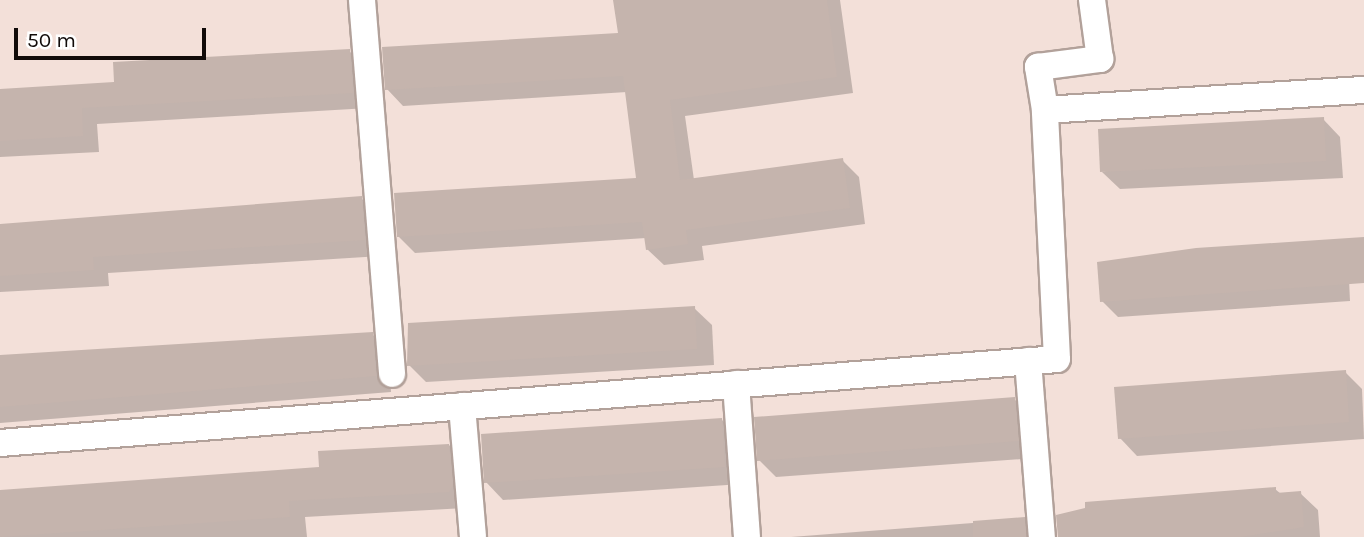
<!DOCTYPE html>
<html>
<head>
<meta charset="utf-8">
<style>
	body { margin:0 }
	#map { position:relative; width:1364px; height:537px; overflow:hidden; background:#f3e0d9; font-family:Karla,sans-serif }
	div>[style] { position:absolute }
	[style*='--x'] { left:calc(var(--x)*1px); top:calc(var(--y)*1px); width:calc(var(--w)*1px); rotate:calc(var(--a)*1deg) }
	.shadow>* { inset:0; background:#0003 }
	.building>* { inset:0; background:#c5b4ad }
	.roads { filter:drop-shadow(2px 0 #b2a19a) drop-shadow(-2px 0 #b2a19a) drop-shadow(0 2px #b2a19a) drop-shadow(0 -2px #b2a19a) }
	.minor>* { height:26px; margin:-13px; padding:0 13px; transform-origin:13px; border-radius:13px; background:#fff }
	span { translate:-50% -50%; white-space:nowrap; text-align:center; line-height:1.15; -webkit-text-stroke:7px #fff; paint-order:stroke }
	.scale { position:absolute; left:14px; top:28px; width:192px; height:32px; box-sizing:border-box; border:4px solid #110b09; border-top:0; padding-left:9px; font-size:21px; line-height:24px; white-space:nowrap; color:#110b09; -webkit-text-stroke:5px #fff; paint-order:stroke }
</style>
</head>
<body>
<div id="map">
	<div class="shadow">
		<i style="clip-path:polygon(615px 0,840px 0,853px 93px,685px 116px,694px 180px,842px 160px,859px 177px,865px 224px,702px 246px,704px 260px,664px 265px,647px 249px,646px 238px,415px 253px,398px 236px,638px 180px,627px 92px,403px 106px,387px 89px,620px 34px)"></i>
		<i style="clip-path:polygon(349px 51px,366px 67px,369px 108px,97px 124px,99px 152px,0 157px,0 91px,116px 84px)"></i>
		<i style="clip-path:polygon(1323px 119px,1340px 137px,1343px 178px,1120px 189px,1102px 172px)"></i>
		<i style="clip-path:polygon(361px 198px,377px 214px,381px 256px,108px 273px,109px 286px,0 292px,0 226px)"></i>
		<i style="clip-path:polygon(1364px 238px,1364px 278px,1349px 279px,1350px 301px,1118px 317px,1102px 301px)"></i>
		<i style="clip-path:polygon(694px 308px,712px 325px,714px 365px,426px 382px,409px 365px,409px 324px)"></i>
		<i style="clip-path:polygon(372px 334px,388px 350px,391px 392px,0 423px,0 356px)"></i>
		<i style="clip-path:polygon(1345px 372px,1362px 389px,1364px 439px,1137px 456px,1120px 438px)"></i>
		<i style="clip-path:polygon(1014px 399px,1032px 416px,1035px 458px,776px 477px,759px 460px)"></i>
		<i style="clip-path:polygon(722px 420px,739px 437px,742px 484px,503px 500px,486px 482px)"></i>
		<i style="clip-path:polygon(449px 445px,465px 462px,465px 508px,305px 517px,307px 537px,0 537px,0 492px,321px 469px)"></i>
		<i style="clip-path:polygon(1275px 489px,1281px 494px,1300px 493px,1318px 510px,1320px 537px,1058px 537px)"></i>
		<i style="clip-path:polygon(1024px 519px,1041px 537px,791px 537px)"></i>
	</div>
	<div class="building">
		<i style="clip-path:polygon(613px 0,827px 0,837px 77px,670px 100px,680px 180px,843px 158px,850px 208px,686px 230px,688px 244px,646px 250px,642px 222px,397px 237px,394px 193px,636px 178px,623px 76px,385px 90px,382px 47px,618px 33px)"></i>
		<i style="clip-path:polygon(350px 49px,353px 93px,82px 108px,83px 136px,0 141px,0 89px,114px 82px,113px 62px)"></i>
		<i style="clip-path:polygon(1324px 117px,1326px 161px,1100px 172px,1098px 129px)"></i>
		<i style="clip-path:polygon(362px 196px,365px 240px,93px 257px,94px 270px,0 276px,0 224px)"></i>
		<i style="clip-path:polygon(1364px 237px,1364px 283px,1100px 302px,1097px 262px,1196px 248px)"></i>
		<i style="clip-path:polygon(695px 306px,697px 349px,407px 366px,408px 323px)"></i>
		<i style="clip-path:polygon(373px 332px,376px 376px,0 407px,0 355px)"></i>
		<i style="clip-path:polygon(1346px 370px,1349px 422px,1118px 439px,1114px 387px)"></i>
		<i style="clip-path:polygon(1015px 397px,1019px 441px,757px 461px,754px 417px)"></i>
		<i style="clip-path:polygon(722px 418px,725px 467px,484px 483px,481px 434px)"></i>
		<i style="clip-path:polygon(449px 444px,453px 485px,449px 492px,289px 501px,290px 517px,0 537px,0 490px,319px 467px,318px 451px)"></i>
		<i style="clip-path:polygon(1276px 487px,1276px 493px,1301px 491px,1304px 527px,1241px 537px,1058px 537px,1056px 515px,1085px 508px,1085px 502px)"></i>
		<i style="clip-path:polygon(1025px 517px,1026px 537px,973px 537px,973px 521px)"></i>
	</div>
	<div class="roads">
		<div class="minor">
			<i style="--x:362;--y:0;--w:375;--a:85.4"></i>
			<i style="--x:1045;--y:110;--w:320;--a:-3.6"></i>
			<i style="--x:1028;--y:361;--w:177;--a:85.5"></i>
			<i style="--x:736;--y:384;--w:153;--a:85.9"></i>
			<i style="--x:462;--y:406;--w:131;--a:85.2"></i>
			<i style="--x:0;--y:443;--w:1060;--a:-4.54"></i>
			<i style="--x:1057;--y:359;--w:249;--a:-92.8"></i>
			<i style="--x:1045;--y:110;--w:44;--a:-99.2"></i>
			<i style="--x:1038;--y:67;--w:63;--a:-7.4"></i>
			<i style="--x:1100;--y:59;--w:60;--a:-97.7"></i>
		</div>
	</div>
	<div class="scale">50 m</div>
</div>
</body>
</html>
